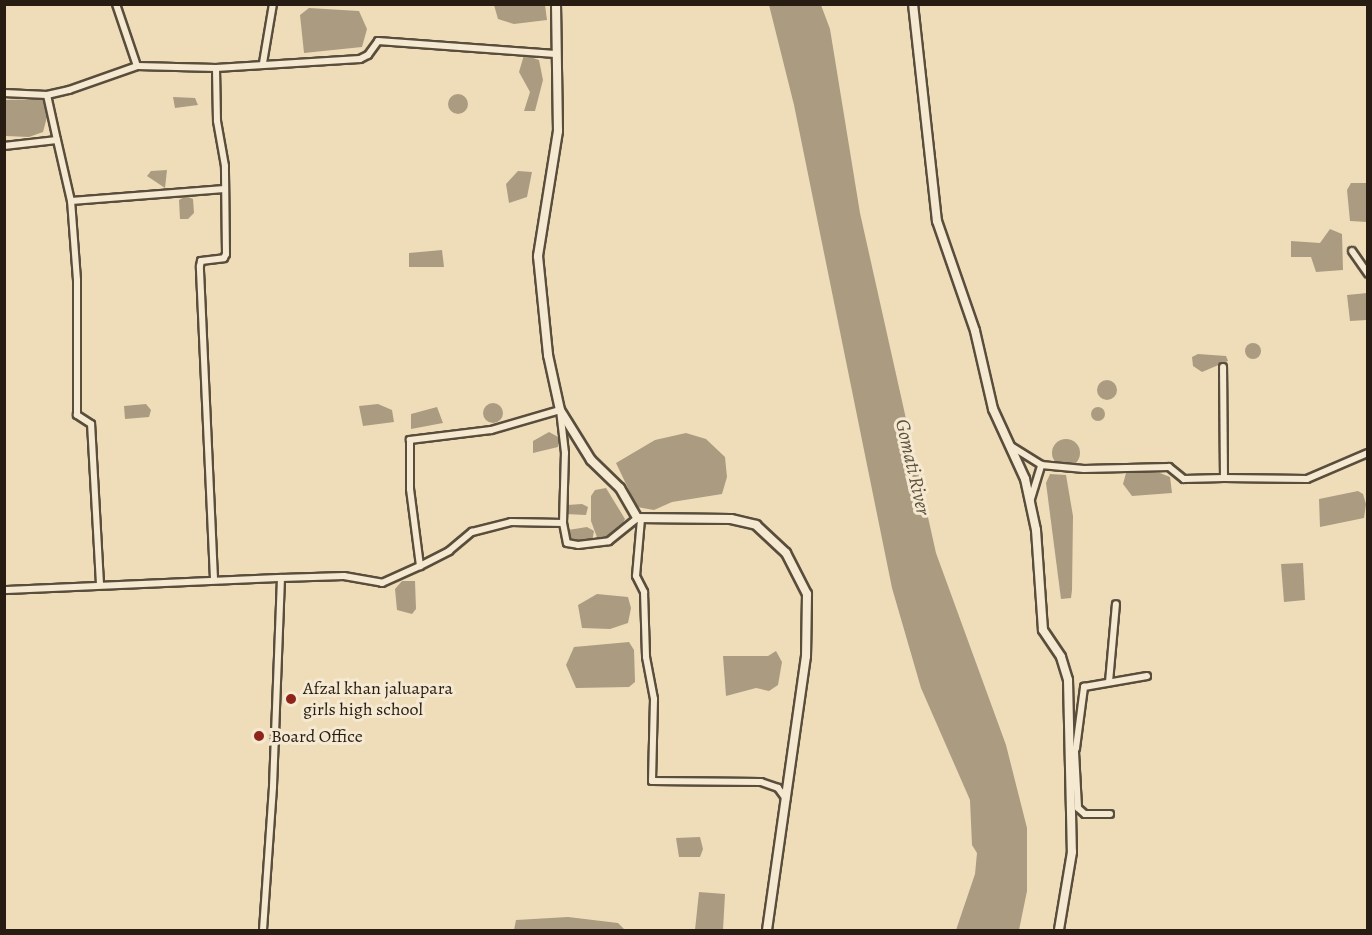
<!DOCTYPE html>
<html>
<head>
<meta charset="utf-8">
<style>
	body { margin:0 }
	#map { position:relative; width:1372px; height:935px; overflow:hidden; background:#efddba; font-family:Alegreya,serif }
	div>[style] { position:absolute }
	[style*='--x'] { left:calc(var(--x)*1px); top:calc(var(--y)*1px); width:calc(var(--w)*1px); rotate:calc(var(--a)*1deg) }
	.water>* { inset:0; background:#ab9c81 }
	.round { border-radius:50% }
	.roads { filter:drop-shadow(2px 0 #594d3c) drop-shadow(-2px 0 #594d3c) drop-shadow(0 2px #594d3c) drop-shadow(0 -2px #594d3c) }
	.street>* { height:6px; margin:-3px; padding:0 3px; transform-origin:3px; border-radius:3px; background:#f5e9d2 }
	.secondary>* { height:8px; margin:-4px; padding:0 4px; transform-origin:4px; border-radius:4px; background:#f5e9d2 }
	.dots>* { width:16px; height:16px; translate:-50% -50%; box-sizing:border-box; border:3px solid #f5e9d2; border-radius:50% }
	span { translate:-50% -50%; white-space:nowrap; text-align:center; line-height:1.15; -webkit-text-stroke:6px #f5e9d2; paint-order:stroke }
	.poi-label { font-size:18px; color:#271d12 }
	.left { translate:0 -50%; text-align:left }
	.water-label { font-size:20px; color:#5c503e; font-style:italic }
	.frame { position:absolute; inset:0; border:6px solid #271d12; pointer-events:none }
</style>
</head>
<body>
<div id="map">
	<div class="water">
		<i style="clip-path:polygon(494px 5px,545px 5px,547px 20px,514px 24px,498px 19px)"></i>
		<i style="clip-path:polygon(769px 5px,821px 5px,830px 29px,860px 213px,936px 553px,1006px 745px,1027px 828px,1027px 891px,1019px 930px,956px 930px,975px 874px,977px 853px,972px 845px,970px 800px,921px 688px,892px 588px,794px 105px)"></i>
		<i style="clip-path:polygon(309px 8px,359px 11px,367px 29px,362px 47px,304px 53px,300px 15px)"></i>
		<i style="clip-path:polygon(524px 55px,539px 60px,543px 80px,535px 111px,524px 111px,530px 92px,519px 72px)"></i>
		<i class="round" style="left:448px;top:94px;width:20px;height:20px"></i>
		<i style="clip-path:polygon(173px 97px,195px 98px,198px 105px,175px 108px)"></i>
		<i style="clip-path:polygon(43px 99px,47px 117px,43px 132px,29px 137px,5px 136px,4px 100px)"></i>
		<i style="clip-path:polygon(167px 170px,165px 188px,147px 176px,151px 171px)"></i>
		<i style="clip-path:polygon(518px 171px,532px 172px,527px 197px,509px 203px,506px 184px)"></i>
		<i style="clip-path:polygon(1351px 183px,1367px 183px,1367px 222px,1350px 221px,1347px 190px)"></i>
		<i style="clip-path:polygon(186px 196px,193px 199px,194px 213px,188px 219px,180px 219px,179px 200px)"></i>
		<i style="clip-path:polygon(1330px 229px,1342px 234px,1343px 270px,1316px 272px,1311px 257px,1291px 257px,1291px 241px,1320px 243px)"></i>
		<i style="clip-path:polygon(442px 250px,444px 267px,409px 267px,409px 253px)"></i>
		<i style="clip-path:polygon(1367px 293px,1367px 320px,1350px 321px,1347px 295px)"></i>
		<i class="round" style="left:1245px;top:343px;width:16px;height:16px"></i>
		<i style="clip-path:polygon(1198px 354px,1226px 356px,1228px 361px,1202px 372px,1193px 366px,1192px 357px)"></i>
		<i class="round" style="left:1097px;top:380px;width:20px;height:20px"></i>
		<i class="round" style="left:483px;top:403px;width:20px;height:20px"></i>
		<i style="clip-path:polygon(146px 404px,151px 410px,149px 417px,125px 419px,124px 406px)"></i>
		<i style="clip-path:polygon(378px 404px,392px 410px,394px 422px,363px 426px,359px 406px)"></i>
		<i class="round" style="left:1091px;top:407px;width:14px;height:14px"></i>
		<i style="clip-path:polygon(437px 407px,443px 423px,411px 429px,411px 414px)"></i>
		<i style="clip-path:polygon(549px 432px,560px 438px,558px 447px,533px 453px,533px 441px)"></i>
		<i style="clip-path:polygon(686px 433px,706px 439px,725px 457px,727px 477px,722px 494px,672px 502px,654px 510px,637px 507px,616px 463px,655px 440px)"></i>
		<i class="round" style="left:1052px;top:439px;width:28px;height:28px"></i>
		<i style="clip-path:polygon(1126px 473px,1160px 473px,1170px 477px,1172px 493px,1132px 496px,1123px 484px)"></i>
		<i style="clip-path:polygon(1050px 474px,1066px 475px,1073px 516px,1072px 590px,1071px 598px,1061px 599px,1046px 483px)"></i>
		<i style="clip-path:polygon(606px 488px,625px 519px,618px 533px,598px 540px,591px 521px,591px 496px,595px 490px)"></i>
		<i style="clip-path:polygon(1358px 491px,1363px 494px,1366px 504px,1364px 518px,1320px 527px,1319px 499px)"></i>
		<i style="clip-path:polygon(582px 504px,588px 507px,586px 515px,565px 514px,567px 505px)"></i>
		<i style="clip-path:polygon(587px 527px,594px 531px,592px 542px,570px 542px,568px 530px)"></i>
		<i style="clip-path:polygon(1303px 563px,1305px 600px,1284px 602px,1281px 564px)"></i>
		<i style="clip-path:polygon(402px 581px,415px 581px,416px 609px,412px 614px,397px 610px,395px 589px)"></i>
		<i style="clip-path:polygon(597px 594px,628px 597px,631px 608px,628px 623px,610px 629px,582px 628px,578px 605px)"></i>
		<i style="clip-path:polygon(629px 642px,634px 650px,635px 682px,629px 687px,576px 688px,566px 665px,574px 647px)"></i>
		<i style="clip-path:polygon(776px 651px,782px 662px,778px 685px,769px 691px,756px 688px,726px 696px,723px 656px,768px 656px)"></i>
		<i style="clip-path:polygon(700px 837px,703px 849px,700px 857px,679px 857px,676px 838px)"></i>
		<i style="clip-path:polygon(699px 892px,725px 894px,723px 930px,695px 930px)"></i>
		<i style="clip-path:polygon(568px 917px,618px 923px,625px 930px,514px 930px,516px 920px)"></i>
	</div>
	<div class="roads">
		<div class="street">
			<i style="--x:263;--y:63;--w:60;--a:-80.4"></i>
			<i style="--x:137;--y:66;--w:79;--a:1.5"></i>
			<i style="--x:4;--y:93;--w:43;--a:2.7"></i>
			<i style="--x:47;--y:95;--w:23;--a:-13"></i>
			<i style="--x:69;--y:90;--w:72;--a:-19.4"></i>
			<i style="--x:137;--y:66;--w:65;--a:-108.7"></i>
			<i style="--x:47;--y:95;--w:46;--a:77.5"></i>
			<i style="--x:4;--y:146;--w:53;--a:-6.5"></i>
			<i style="--x:57;--y:140;--w:63;--a:77.1"></i>
			<i style="--x:1352;--y:251;--w:28;--a:55"></i>
			<i style="--x:1011;--y:446;--w:36;--a:32"></i>
			<i style="--x:1224;--y:478;--w:83;--a:0.7"></i>
			<i style="--x:1307;--y:479;--w:66;--a:-23.1"></i>
			<i style="--x:1030;--y:502;--w:39;--a:-73"></i>
			<i style="--x:1041;--y:465;--w:43;--a:5.3"></i>
			<i style="--x:1084;--y:469;--w:85;--a:-1.3"></i>
			<i style="--x:1169;--y:467;--w:19;--a:39"></i>
			<i style="--x:1184;--y:479;--w:40;--a:-1.4"></i>
			<i style="--x:1224;--y:478;--w:111;--a:-90.5"></i>
			<i style="--x:641;--y:519;--w:57;--a:95"></i>
			<i style="--x:636;--y:576;--w:18;--a:63"></i>
			<i style="--x:644;--y:592;--w:65;--a:88.2"></i>
			<i style="--x:646;--y:657;--w:43;--a:79.2"></i>
			<i style="--x:654;--y:699;--w:82;--a:91.4"></i>
			<i style="--x:652;--y:781;--w:109;--a:0.5"></i>
			<i style="--x:761;--y:782;--w:18;--a:19"></i>
			<i style="--x:778;--y:788;--w:14;--a:54"></i>
			<i style="--x:563;--y:523;--w:20;--a:79"></i>
			<i style="--x:567;--y:543;--w:11;--a:10"></i>
			<i style="--x:578;--y:545;--w:31;--a:-7"></i>
			<i style="--x:609;--y:541;--w:36;--a:-39"></i>
			<i style="--x:281;--y:578;--w:63;--a:-1.8"></i>
			<i style="--x:344;--y:576;--w:39;--a:10"></i>
			<i style="--x:382;--y:583;--w:42;--a:-24.1"></i>
			<i style="--x:420;--y:566;--w:33;--a:-27"></i>
			<i style="--x:449;--y:551;--w:30;--a:-40"></i>
			<i style="--x:472;--y:532;--w:40;--a:-14.4"></i>
			<i style="--x:511;--y:522;--w:52;--a:1.1"></i>
			<i style="--x:563;--y:523;--w:70;--a:-88.4"></i>
			<i style="--x:565;--y:453;--w:43;--a:-96.6"></i>
			<i style="--x:560;--y:410;--w:72;--a:163.8"></i>
			<i style="--x:491;--y:430;--w:82;--a:173"></i>
			<i style="--x:410;--y:440;--w:49;--a:90"></i>
			<i style="--x:410;--y:489;--w:78;--a:82.6"></i>
			<i style="--x:214;--y:579;--w:313;--a:-92.6"></i>
			<i style="--x:200;--y:266;--w:5;--a:-79"></i>
			<i style="--x:201;--y:261;--w:23;--a:-7"></i>
			<i style="--x:224;--y:258;--w:4;--a:-63"></i>
			<i style="--x:226;--y:254;--w:88;--a:-90.7"></i>
			<i style="--x:225;--y:166;--w:46;--a:-100.1"></i>
			<i style="--x:217;--y:121;--w:53;--a:-91.1"></i>
			<i style="--x:216;--y:68;--w:144;--a:-3.6"></i>
			<i style="--x:360;--y:59;--w:9;--a:-27"></i>
			<i style="--x:368;--y:55;--w:17;--a:-54"></i>
			<i style="--x:378;--y:41;--w:178;--a:4.2"></i>
			<i style="--x:100;--y:584;--w:160;--a:-93.2"></i>
			<i style="--x:91;--y:424;--w:17;--a:-147"></i>
			<i style="--x:77;--y:415;--w:135;--a:-90"></i>
			<i style="--x:77;--y:280;--w:79;--a:-94.3"></i>
			<i style="--x:71;--y:201;--w:154;--a:-4.5"></i>
			<i style="--x:4;--y:590;--w:277;--a:-2.5"></i>
			<i style="--x:281;--y:578;--w:209;--a:92.2"></i>
			<i style="--x:273;--y:787;--w:143;--a:94"></i>
			<i style="--x:1109;--y:682;--w:78;--a:-84.9"></i>
			<i style="--x:1075;--y:752;--w:56;--a:86.9"></i>
			<i style="--x:1078;--y:808;--w:9;--a:41"></i>
			<i style="--x:1085;--y:814;--w:25;--a:0"></i>
			<i style="--x:1071;--y:758;--w:11;--a:-63"></i>
			<i style="--x:1076;--y:748;--w:62;--a:-82.5"></i>
			<i style="--x:1084;--y:687;--w:64;--a:-9.9"></i>
		</div>
		<div class="secondary">
			<i style="--x:556;--y:4;--w:127;--a:89.1"></i>
			<i style="--x:558;--y:131;--w:127;--a:99.1"></i>
			<i style="--x:538;--y:256;--w:100;--a:84.2"></i>
			<i style="--x:548;--y:355;--w:56;--a:77.7"></i>
			<i style="--x:560;--y:410;--w:59;--a:58.2"></i>
			<i style="--x:591;--y:460;--w:40;--a:44"></i>
			<i style="--x:620;--y:488;--w:34;--a:60"></i>
			<i style="--x:637;--y:518;--w:94;--a:0.6"></i>
			<i style="--x:731;--y:519;--w:26;--a:13"></i>
			<i style="--x:756;--y:525;--w:41;--a:43"></i>
			<i style="--x:786;--y:553;--w:46;--a:62.9"></i>
			<i style="--x:807;--y:594;--w:62;--a:90.9"></i>
			<i style="--x:806;--y:656;--w:277;--a:98.1"></i>
			<i style="--x:913;--y:4;--w:218;--a:83.7"></i>
			<i style="--x:937;--y:221;--w:116;--a:70.9"></i>
			<i style="--x:975;--y:331;--w:80;--a:77"></i>
			<i style="--x:993;--y:409;--w:77;--a:65.4"></i>
			<i style="--x:1025;--y:479;--w:52;--a:77.8"></i>
			<i style="--x:1036;--y:530;--w:100;--a:86"></i>
			<i style="--x:1043;--y:630;--w:32;--a:56"></i>
			<i style="--x:1061;--y:657;--w:24;--a:73"></i>
			<i style="--x:1068;--y:680;--w:172;--a:88.7"></i>
			<i style="--x:1072;--y:852;--w:79;--a:99.5"></i>
		</div>
	</div>
	<div class="dots">
		<i style="left:291px;top:699px;background:#8f2418"></i>
		<i style="left:259px;top:736px;background:#8f2418"></i>
	</div>
	<div class="poi-label">
		<span class="left" style="left:303px;top:699px">Afzal khan jaluapara<br>girls high school</span>
		<span class="left" style="left:271px;top:736px">Board Office</span>
	</div>
	<div class="water-label">
		<span style="left:913px;top:467px;rotate:77deg">Gomati River</span>
	</div>
	<div class="frame"></div>
</div>
</body>
</html>
